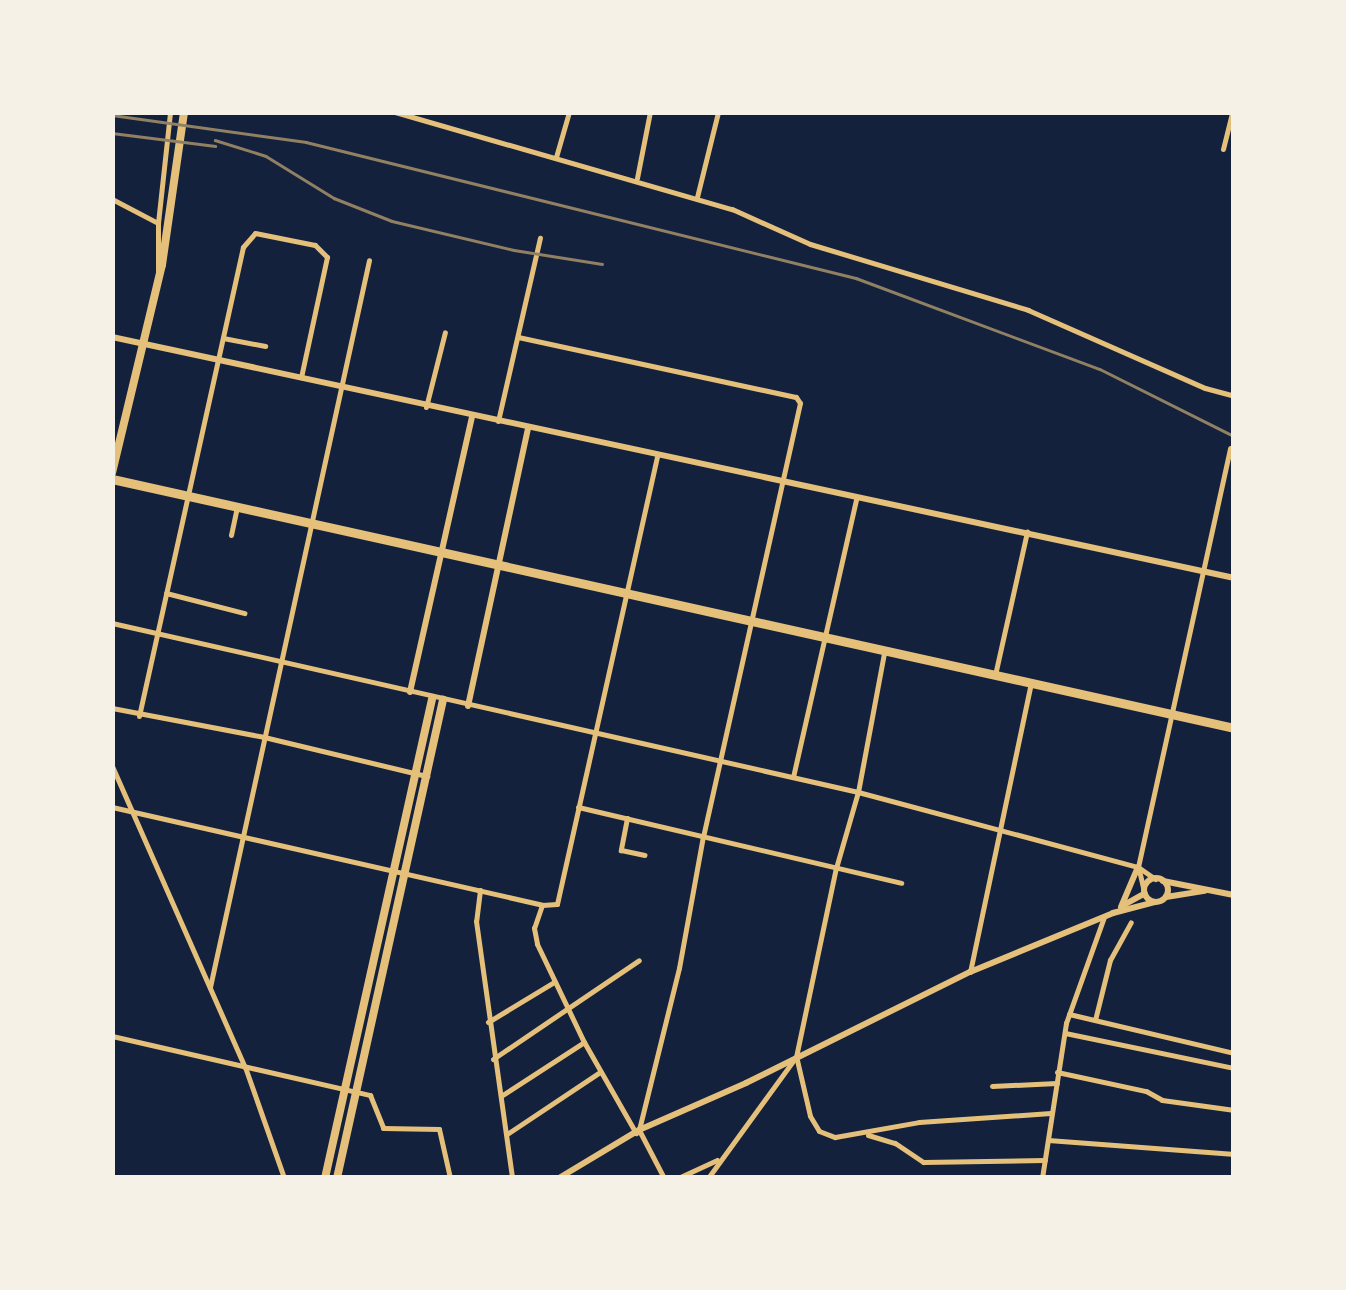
<!DOCTYPE html>
<html>
<head>
<meta charset="utf-8">
<style>
	body { margin:0 }
	#map { position:relative; width:1346px; height:1290px; overflow:hidden; background:#14213d; font-family:Quicksand,sans-serif }
	div>[style] { position:absolute }
	[style*='--x'] { left:calc(var(--x)*1px); top:calc(var(--y)*1px); width:calc(var(--w)*1px); rotate:calc(var(--a)*1deg) }
	.minor>* { height:5px; margin:-2.5px; padding:0 2.5px; transform-origin:2.5px; border-radius:2.5px; background:#e5c07b }
	.tertiary>* { height:6px; margin:-3px; padding:0 3px; transform-origin:3px; border-radius:3px; background:#e5c07b }
	.tertiary>.ring { margin:-3px; padding:0; box-sizing:content-box; background:none; border:6px solid #e5c07b; border-radius:50% }
	.secondary>* { height:8px; margin:-4px; padding:0 4px; transform-origin:4px; border-radius:4px; background:#e5c07b }
	.primary>* { height:9px; margin:-4.5px; padding:0 4.5px; transform-origin:4.5px; border-radius:4.5px; background:#e5c07b }
	.rail>* { height:2.5px; margin:-1.25px; padding:0 1.25px; transform-origin:1.25px; border-radius:1.25px; background:#918062 }
	span { translate:-50% -50%; white-space:nowrap; text-align:center; line-height:1.15; -webkit-text-stroke:8px #f6f1e7; paint-order:stroke }
	.frame { position:absolute; inset:0; border:115px solid #f6f1e7; pointer-events:none }
</style>
</head>
<body>
<div id="map">
	<div class="minor">
		<i style="--x:395;--y:112;--w:351;--a:16.1"></i>
		<i style="--x:732;--y:209;--w:85;--a:24.2"></i>
		<i style="--x:810;--y:244;--w:228;--a:16.8"></i>
		<i style="--x:1028;--y:310;--w:193;--a:23.8"></i>
		<i style="--x:1205;--y:388;--w:30;--a:15"></i>
		<i style="--x:1223;--y:149;--w:38;--a:-76"></i>
		<i style="--x:556;--y:157;--w:47;--a:-73.9"></i>
		<i style="--x:637;--y:178;--w:67;--a:-78.9"></i>
		<i style="--x:697;--y:197;--w:88;--a:-76.1"></i>
		<i style="--x:112;--y:199;--w:52;--a:27.6"></i>
		<i style="--x:158;--y:270;--w:47;--a:-90"></i>
		<i style="--x:158;--y:223;--w:112;--a:-83.8"></i>
		<i style="--x:518;--y:337;--w:284;--a:12.2"></i>
		<i style="--x:796;--y:397;--w:7;--a:56"></i>
		<i style="--x:800;--y:403;--w:444;--a:102.6"></i>
		<i style="--x:703;--y:836;--w:134;--a:100.3"></i>
		<i style="--x:679;--y:968;--w:167;--a:103.9"></i>
		<i style="--x:639;--y:1130;--w:54;--a:62.5"></i>
		<i style="--x:223;--y:338;--w:43;--a:10.8"></i>
		<i style="--x:426;--y:407;--w:77;--a:-75.8"></i>
		<i style="--x:498;--y:421;--w:188;--a:-77.1"></i>
		<i style="--x:231;--y:535;--w:29;--a:-78"></i>
		<i style="--x:166;--y:593;--w:81;--a:14.4"></i>
		<i style="--x:112;--y:623;--w:765;--a:12.76"></i>
		<i style="--x:858;--y:792;--w:290;--a:15"></i>
		<i style="--x:1138;--y:867;--w:21;--a:35"></i>
		<i style="--x:995;--y:675;--w:147;--a:-77.4"></i>
		<i style="--x:112;--y:708;--w:155;--a:10.8"></i>
		<i style="--x:264;--y:737;--w:168;--a:13.5"></i>
		<i style="--x:139;--y:716;--w:480;--a:-77.5"></i>
		<i style="--x:243;--y:247;--w:18;--a:-49"></i>
		<i style="--x:255;--y:233;--w:61;--a:11.3"></i>
		<i style="--x:315;--y:245;--w:17;--a:45"></i>
		<i style="--x:327;--y:257;--w:123;--a:102.2"></i>
		<i style="--x:112;--y:766;--w:329;--a:66.2"></i>
		<i style="--x:245;--y:1067;--w:118;--a:70.6"></i>
		<i style="--x:793;--y:777;--w:285;--a:-77.2"></i>
		<i style="--x:112;--y:807;--w:441;--a:12.8"></i>
		<i style="--x:542;--y:905;--w:15;--a:-4"></i>
		<i style="--x:557;--y:904;--w:458;--a:-77.4"></i>
		<i style="--x:578;--y:807;--w:332;--a:13.2"></i>
		<i style="--x:627;--y:818;--w:33;--a:101"></i>
		<i style="--x:621;--y:850;--w:24;--a:12"></i>
		<i style="--x:1138;--y:867;--w:429;--a:-77.6"></i>
		<i style="--x:1139;--y:870;--w:22;--a:77"></i>
		<i style="--x:480;--y:890;--w:31;--a:97"></i>
		<i style="--x:476;--y:921;--w:260;--a:82"></i>
		<i style="--x:542;--y:905;--w:24;--a:109"></i>
		<i style="--x:534;--y:928;--w:16;--a:79"></i>
		<i style="--x:537;--y:944;--w:109;--a:64.4"></i>
		<i style="--x:584;--y:1042;--w:105;--a:60.3"></i>
		<i style="--x:970;--y:972;--w:296;--a:-78.1"></i>
		<i style="--x:210;--y:987;--w:744;--a:-77.66"></i>
		<i style="--x:1069;--y:1014;--w:170;--a:13.3"></i>
		<i style="--x:1095;--y:1020;--w:62;--a:-76"></i>
		<i style="--x:1110;--y:960;--w:43;--a:-61.1"></i>
		<i style="--x:488;--y:1022;--w:77;--a:-31.2"></i>
		<i style="--x:1065;--y:1033;--w:173;--a:11.7"></i>
		<i style="--x:112;--y:1036;--w:265;--a:12.9"></i>
		<i style="--x:370;--y:1095;--w:35;--a:68"></i>
		<i style="--x:383;--y:1128;--w:56;--a:1"></i>
		<i style="--x:439;--y:1129;--w:50;--a:77.3"></i>
		<i style="--x:493;--y:1059;--w:176;--a:-34.1"></i>
		<i style="--x:797;--y:1060;--w:57;--a:76.9"></i>
		<i style="--x:810;--y:1116;--w:17;--a:59"></i>
		<i style="--x:819;--y:1131;--w:17;--a:21"></i>
		<i style="--x:835;--y:1137;--w:85;--a:-10.1"></i>
		<i style="--x:919;--y:1122;--w:132;--a:-3.9"></i>
		<i style="--x:1057;--y:1072;--w:91;--a:12.1"></i>
		<i style="--x:1146;--y:1091;--w:18;--a:29"></i>
		<i style="--x:1162;--y:1100;--w:73;--a:7.9"></i>
		<i style="--x:992;--y:1086;--w:65;--a:-2.6"></i>
		<i style="--x:501;--y:1096;--w:99;--a:-33"></i>
		<i style="--x:507;--y:1134;--w:112;--a:-33.7"></i>
		<i style="--x:868;--y:1135;--w:28;--a:17"></i>
		<i style="--x:895;--y:1143;--w:34;--a:34"></i>
		<i style="--x:923;--y:1162;--w:122;--a:-0.9"></i>
		<i style="--x:1048;--y:1140;--w:187;--a:4.3"></i>
		<i style="--x:678;--y:1178;--w:43;--a:-24.8"></i>
		<i style="--x:708;--y:1178;--w:150;--a:-54"></i>
		<i style="--x:796;--y:1057;--w:193;--a:-78.1"></i>
		<i style="--x:836;--y:868;--w:79;--a:-73.9"></i>
		<i style="--x:858;--y:792;--w:141;--a:-79.4"></i>
		<i style="--x:1042;--y:1178;--w:157;--a:-81.2"></i>
		<i style="--x:1066;--y:1023;--w:113;--a:-70.3"></i>
	</div>
	<div class="tertiary">
		<i style="--x:112;--y:337;--w:1148;--a:12.12"></i>
		<i style="--x:410;--y:692;--w:282;--a:-77.3"></i>
		<i style="--x:468;--y:706;--w:283;--a:-77.8"></i>
		<i class="ring" style="left:1144px;top:878px;width:18px;height:18px"></i>
		<i style="--x:1163;--y:881;--w:72;--a:11.2"></i>
		<i style="--x:1166;--y:897;--w:39;--a:-9"></i>
		<i style="--x:1122;--y:906;--w:26;--a:-29"></i>
		<i style="--x:1121;--y:907;--w:43;--a:-67"></i>
		<i style="--x:559;--y:1178;--w:93;--a:-31"></i>
		<i style="--x:639;--y:1130;--w:117;--a:-23.7"></i>
		<i style="--x:746;--y:1083;--w:250;--a:-26.4"></i>
		<i style="--x:970;--y:972;--w:155;--a:-22.4"></i>
		<i style="--x:1113;--y:913;--w:43;--a:-14.7"></i>
	</div>
	<div class="secondary">
		<i style="--x:112;--y:473;--w:214;--a:-76.5"></i>
		<i style="--x:162;--y:265;--w:155;--a:-81.8"></i>
		<i style="--x:325;--y:1178;--w:492;--a:-77.4"></i>
		<i style="--x:337;--y:1178;--w:490;--a:-77.5"></i>
	</div>
	<div class="primary">
		<i style="--x:112;--y:479;--w:1149;--a:12.51"></i>
	</div>
	<div class="rail">
		<i style="--x:112;--y:115;--w:196;--a:7.9"></i>
		<i style="--x:306;--y:142;--w:567;--a:13.89"></i>
		<i style="--x:856;--y:278;--w:260;--a:20.5"></i>
		<i style="--x:1100;--y:369;--w:150;--a:26.6"></i>
		<i style="--x:112;--y:133;--w:104;--a:7.2"></i>
		<i style="--x:215;--y:140;--w:53;--a:17.4"></i>
		<i style="--x:266;--y:156;--w:80;--a:31.7"></i>
		<i style="--x:334;--y:198;--w:62;--a:21.6"></i>
		<i style="--x:392;--y:221;--w:125;--a:13.4"></i>
		<i style="--x:514;--y:250;--w:89;--a:9"></i>
	</div>
	<div class="frame"></div>
</div>
</body>
</html>
